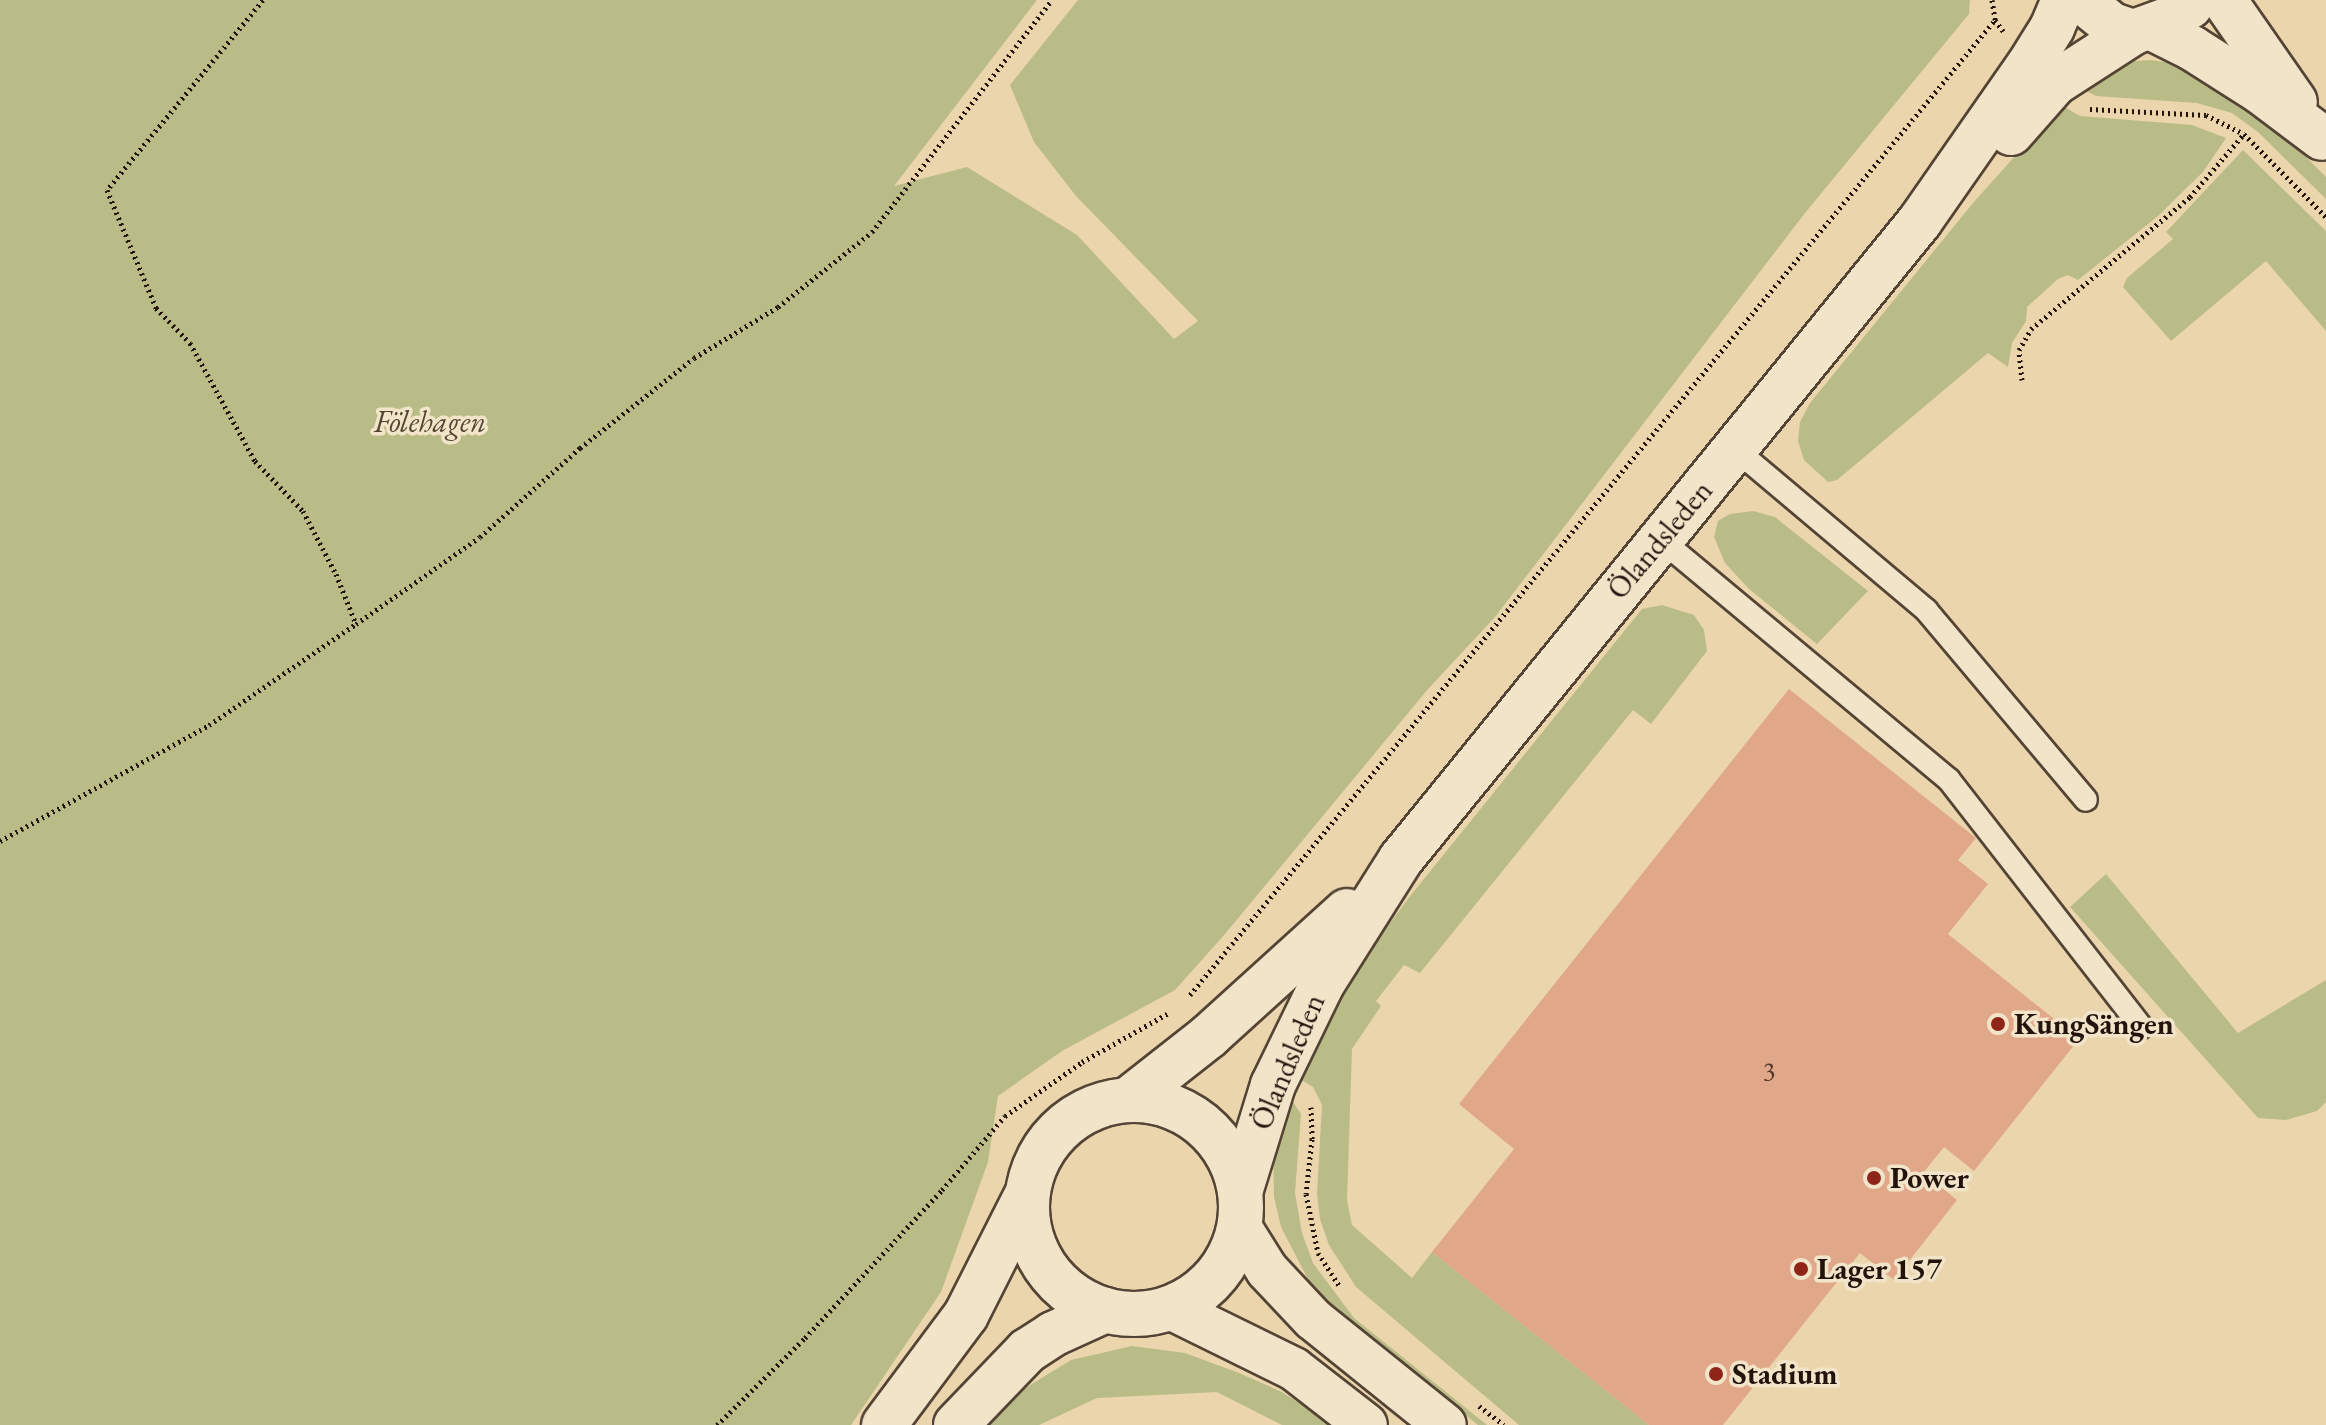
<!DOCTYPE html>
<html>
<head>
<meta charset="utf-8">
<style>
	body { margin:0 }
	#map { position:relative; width:2326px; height:1425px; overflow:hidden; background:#ebd5ac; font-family:"EB Garamond",serif }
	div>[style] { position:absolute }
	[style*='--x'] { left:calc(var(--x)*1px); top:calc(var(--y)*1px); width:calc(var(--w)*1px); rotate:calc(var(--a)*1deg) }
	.green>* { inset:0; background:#babc87 }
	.building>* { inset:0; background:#e0a889 }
	.path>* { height:5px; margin-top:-2.5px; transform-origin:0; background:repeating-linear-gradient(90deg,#22140d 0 2px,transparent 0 6px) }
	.roads { filter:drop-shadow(2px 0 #544435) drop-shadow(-2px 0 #544435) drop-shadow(0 2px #544435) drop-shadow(0 -2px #544435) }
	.service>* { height:22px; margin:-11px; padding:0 11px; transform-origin:11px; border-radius:11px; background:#f2e4c9 }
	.minor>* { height:42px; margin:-21px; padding:0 21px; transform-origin:21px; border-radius:21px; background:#f2e4c9 }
	.secondary>* { height:44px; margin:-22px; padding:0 22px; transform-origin:22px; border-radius:22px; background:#f2e4c9 }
	.secondary>.ring { margin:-22px; padding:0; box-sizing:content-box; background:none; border:44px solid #f2e4c9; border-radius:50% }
	.dots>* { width:22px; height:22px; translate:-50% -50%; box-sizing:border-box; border:4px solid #f2e4c9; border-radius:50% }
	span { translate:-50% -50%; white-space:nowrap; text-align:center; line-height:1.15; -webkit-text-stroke:7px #f2e4c9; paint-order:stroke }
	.number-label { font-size:26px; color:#52392c }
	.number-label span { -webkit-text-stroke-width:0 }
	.park-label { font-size:30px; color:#504632; font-style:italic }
	.street-label { font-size:30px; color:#22140d }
	.poi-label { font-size:30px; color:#22140d; font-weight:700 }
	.left { translate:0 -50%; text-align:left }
</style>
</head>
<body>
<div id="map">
	<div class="green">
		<i style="clip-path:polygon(0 0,1037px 0,894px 186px,967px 167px,1077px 235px,1174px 339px,1198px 321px,1076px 196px,1034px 142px,1010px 85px,1078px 0,1970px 0,1969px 14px,1805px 213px,1495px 617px,1428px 689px,1225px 934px,1175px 990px,1062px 1051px,998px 1096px,988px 1162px,941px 1292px,851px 1425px,0 1425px)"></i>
		<i style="clip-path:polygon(2150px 60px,2181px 64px,2262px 113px,2326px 177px,2326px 199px,2258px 132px,2232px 113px,2197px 103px,2096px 96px,2081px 88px,2125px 62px)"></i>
		<i style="clip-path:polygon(2061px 105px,2080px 116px,2192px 125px,2226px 138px,2203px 172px,2158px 216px,2078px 280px,2068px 275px,2058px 279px,2027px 307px,2026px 321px,2012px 343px,2008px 367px,1988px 353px,1837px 480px,1828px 482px,1804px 460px,1798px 441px,1800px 422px,1810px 403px,1973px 203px)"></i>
		<i style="clip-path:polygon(2243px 150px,2326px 231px,2326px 331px,2266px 261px,2171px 341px,2123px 287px,2127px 278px,2173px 239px,2166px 232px)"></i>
		<i style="clip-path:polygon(1753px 511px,1775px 517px,1868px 591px,1817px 644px,1749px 589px,1725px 563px,1714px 537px,1718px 521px,1730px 514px)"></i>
		<i style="clip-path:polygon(1662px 605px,1694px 615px,1704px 630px,1707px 651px,1651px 724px,1633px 710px,1420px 973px,1404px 965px,1376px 1001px,1381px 1006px,1352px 1049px,1347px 1200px,1352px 1225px,1412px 1278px,1432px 1252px,1649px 1425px,1519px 1425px,1356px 1287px,1329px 1245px,1320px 1219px,1317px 1194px,1322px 1105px,1313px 1087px,1292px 1074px,1324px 1011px,1411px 895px,1642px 609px)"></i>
		<i style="clip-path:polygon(2106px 874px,2238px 1033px,2326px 980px,2326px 1102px,2317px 1111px,2286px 1120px,2258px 1118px,2070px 907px)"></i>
		<i style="clip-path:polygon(1282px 1097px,1293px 1102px,1301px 1114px,1295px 1193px,1302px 1233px,1313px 1263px,1354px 1318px,1487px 1425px,1478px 1425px,1350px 1323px,1310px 1283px,1281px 1227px,1274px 1197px,1273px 1138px)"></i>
		<i style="clip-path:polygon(1132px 1346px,1185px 1353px,1239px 1373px,1282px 1392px,1333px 1425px,1282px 1425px,1217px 1392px,1097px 1398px,1039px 1425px,985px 1425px,1019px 1392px,1071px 1360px)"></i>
	</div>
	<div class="building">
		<i style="clip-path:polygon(1789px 689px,1976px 838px,1958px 860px,1988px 884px,1948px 934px,2079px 1039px,1974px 1171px,1944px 1147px,1923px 1173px,1957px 1200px,1894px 1280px,1860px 1253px,1723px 1425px,1649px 1425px,1432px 1252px,1514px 1149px,1459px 1104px)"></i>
	</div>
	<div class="path">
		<i style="--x:263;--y:0;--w:246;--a:129.4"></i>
		<i style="--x:107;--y:190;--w:128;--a:67.4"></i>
		<i style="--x:156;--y:308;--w:49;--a:45.8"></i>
		<i style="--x:190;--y:343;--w:135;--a:61.2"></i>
		<i style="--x:255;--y:461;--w:69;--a:46.2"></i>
		<i style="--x:303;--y:511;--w:71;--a:62.4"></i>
		<i style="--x:336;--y:574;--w:54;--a:68.2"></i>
		<i style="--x:1992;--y:0;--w:20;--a:81"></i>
		<i style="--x:1995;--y:20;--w:14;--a:54"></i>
		<i style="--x:2090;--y:109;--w:116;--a:3"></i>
		<i style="--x:2206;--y:115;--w:42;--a:26.6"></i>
		<i style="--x:2244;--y:134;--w:117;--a:45.3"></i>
		<i style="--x:2022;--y:380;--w:30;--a:-96"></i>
		<i style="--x:2019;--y:350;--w:24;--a:-60"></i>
		<i style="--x:2031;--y:329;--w:207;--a:-39.7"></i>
		<i style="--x:2190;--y:197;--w:83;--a:-49.4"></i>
		<i style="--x:0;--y:841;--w:239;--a:-29"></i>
		<i style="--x:209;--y:725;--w:178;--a:-34.5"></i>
		<i style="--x:356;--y:624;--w:151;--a:-35.1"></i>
		<i style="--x:480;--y:537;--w:134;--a:-41.7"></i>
		<i style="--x:580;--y:448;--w:145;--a:-38.3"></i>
		<i style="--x:694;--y:358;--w:98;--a:-31.3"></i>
		<i style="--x:778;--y:307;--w:120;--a:-38.6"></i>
		<i style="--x:872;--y:232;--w:294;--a:-52.2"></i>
		<i style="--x:1190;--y:995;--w:1264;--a:-50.46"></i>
		<i style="--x:1311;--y:1107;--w:32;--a:88"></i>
		<i style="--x:1312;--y:1139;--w:55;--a:96.2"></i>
		<i style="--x:1306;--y:1194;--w:60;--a:78.5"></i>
		<i style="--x:1318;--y:1253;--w:38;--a:57"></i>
		<i style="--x:1479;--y:1406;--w:31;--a:37"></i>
		<i style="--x:717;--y:1425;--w:124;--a:-44.7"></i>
		<i style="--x:805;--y:1338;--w:202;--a:-47.2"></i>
		<i style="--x:942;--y:1190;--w:97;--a:-49.6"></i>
		<i style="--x:1005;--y:1116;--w:94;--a:-35"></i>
		<i style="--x:1082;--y:1062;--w:98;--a:-29.5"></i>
	</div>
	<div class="roads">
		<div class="service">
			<i style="--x:1735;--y:449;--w:250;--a:40.1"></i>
			<i style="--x:1926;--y:610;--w:248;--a:49.9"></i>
			<i style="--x:1660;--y:539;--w:376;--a:39.8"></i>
			<i style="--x:1949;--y:780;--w:313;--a:52.1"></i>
		</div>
		<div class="minor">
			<i style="--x:1240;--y:1227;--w:51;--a:57.9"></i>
			<i style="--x:1267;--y:1270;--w:67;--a:46.8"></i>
			<i style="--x:1313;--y:1319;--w:169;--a:38.8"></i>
			<i style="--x:1170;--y:1308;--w:138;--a:26.2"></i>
			<i style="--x:1294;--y:1369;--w:91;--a:37.9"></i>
		</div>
		<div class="secondary">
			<i style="--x:2081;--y:0;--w:40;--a:39"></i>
			<i style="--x:2112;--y:25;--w:23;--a:18"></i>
			<i style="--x:2134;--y:32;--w:38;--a:-20"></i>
			<i style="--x:2170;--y:19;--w:24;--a:-33"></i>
			<i style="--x:2190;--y:6;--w:7;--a:-63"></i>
			<i style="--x:2224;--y:0;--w:124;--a:55.2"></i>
			<i style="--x:2152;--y:28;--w:45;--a:26.6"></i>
			<i style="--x:2192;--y:48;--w:82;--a:32.5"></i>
			<i style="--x:2261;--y:92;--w:76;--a:37"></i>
			<i style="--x:2011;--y:133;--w:67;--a:-48.7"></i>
			<i style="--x:2055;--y:83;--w:94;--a:-32.8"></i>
			<i style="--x:1129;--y:1099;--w:102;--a:-38.2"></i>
			<i style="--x:1209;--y:1036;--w:186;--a:-42.2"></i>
			<i class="ring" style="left:1027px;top:1100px;width:170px;height:170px"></i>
			<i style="--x:1241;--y:1189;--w:109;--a:-72.9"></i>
			<i style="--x:1273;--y:1085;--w:112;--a:-64.1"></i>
			<i style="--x:1322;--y:984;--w:148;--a:-57.7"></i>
			<i style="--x:1401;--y:859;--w:822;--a:-50.87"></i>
			<i style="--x:1920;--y:221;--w:190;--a:-55.1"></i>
			<i style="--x:2029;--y:65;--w:44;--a:-58.1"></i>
			<i style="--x:2052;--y:28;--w:30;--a:-67"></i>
			<i style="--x:884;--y:1425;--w:137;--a:-53.3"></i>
			<i style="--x:966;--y:1315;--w:136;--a:-63.2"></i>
			<i style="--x:956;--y:1425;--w:103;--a:-46.2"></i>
			<i style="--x:1027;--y:1351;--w:31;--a:-33"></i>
			<i style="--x:1053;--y:1334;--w:58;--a:-24.4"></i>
		</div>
	</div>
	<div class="dots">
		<i style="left:1998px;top:1024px;background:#8f2418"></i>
		<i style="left:1874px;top:1178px;background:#8f2418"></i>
		<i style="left:1801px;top:1269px;background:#8f2418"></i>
		<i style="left:1716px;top:1374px;background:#8f2418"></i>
	</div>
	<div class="number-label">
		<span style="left:1769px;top:1072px">3</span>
	</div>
	<div class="park-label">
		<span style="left:430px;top:422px">Fölehagen</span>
	</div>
	<div class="street-label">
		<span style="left:1660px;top:540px;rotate:-50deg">Ölandsleden</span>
		<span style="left:1288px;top:1062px;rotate:-67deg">Ölandsleden</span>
	</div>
	<div class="poi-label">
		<span class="left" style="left:2014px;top:1024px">KungSängen</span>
		<span class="left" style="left:1890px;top:1178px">Power</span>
		<span class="left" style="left:1817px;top:1269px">Lager 157</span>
		<span class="left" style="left:1732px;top:1374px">Stadium</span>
	</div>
</div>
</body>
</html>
